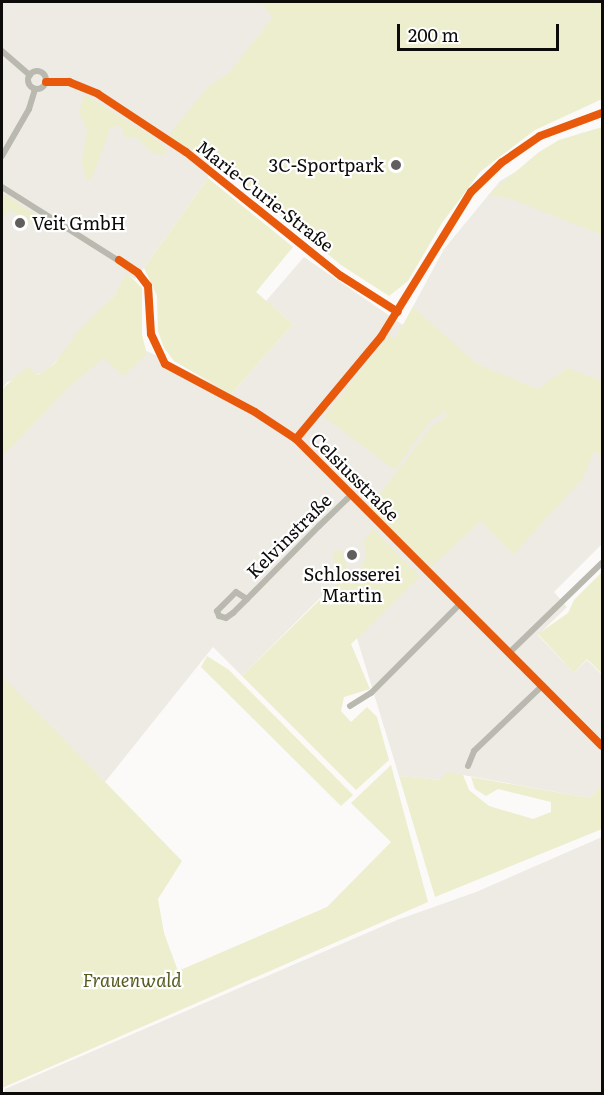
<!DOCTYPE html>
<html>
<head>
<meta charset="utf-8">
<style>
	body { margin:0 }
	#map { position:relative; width:604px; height:1095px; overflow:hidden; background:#fbfaf9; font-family:Literata,serif }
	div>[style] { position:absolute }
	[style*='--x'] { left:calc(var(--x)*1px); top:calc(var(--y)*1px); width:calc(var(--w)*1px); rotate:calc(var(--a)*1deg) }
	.built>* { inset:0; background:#eeebe4 }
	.green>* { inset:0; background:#eceecd }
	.minor>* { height:6px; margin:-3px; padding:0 3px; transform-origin:3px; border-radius:3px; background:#bab9b0 }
	.minor>.ring { margin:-3px; padding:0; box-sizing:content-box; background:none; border:6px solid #bab9b0; border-radius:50% }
	.cycleway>* { height:8px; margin:-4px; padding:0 4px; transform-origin:4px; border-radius:4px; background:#e8590c }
	.dots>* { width:16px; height:16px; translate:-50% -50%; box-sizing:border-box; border:3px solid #fff; border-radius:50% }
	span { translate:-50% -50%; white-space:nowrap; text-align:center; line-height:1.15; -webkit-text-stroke:4.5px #fff; paint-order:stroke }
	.poi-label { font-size:18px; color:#0c0b0a }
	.right { translate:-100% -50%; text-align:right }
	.left { translate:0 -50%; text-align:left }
	.street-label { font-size:18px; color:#0c0b0a }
	.park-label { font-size:18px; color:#585b1f; font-style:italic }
	.frame { position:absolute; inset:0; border:3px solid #0c0b0a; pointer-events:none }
	.scale { position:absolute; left:397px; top:24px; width:162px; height:27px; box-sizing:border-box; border:3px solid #0c0b0a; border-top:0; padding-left:8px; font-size:18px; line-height:21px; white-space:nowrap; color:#0c0b0a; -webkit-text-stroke:4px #fff; paint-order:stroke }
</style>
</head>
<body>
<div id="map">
	<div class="built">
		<i style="clip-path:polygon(2px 2px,282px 2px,210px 161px,208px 178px,144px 268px,135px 279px,127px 274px,113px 297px,46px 372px,7px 382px,2px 389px)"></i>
		<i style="clip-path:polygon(583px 132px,602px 152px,602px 544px,554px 592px,567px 607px,538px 635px,574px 673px,587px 660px,602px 675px,602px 787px,589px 798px,463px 775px,441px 780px,399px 776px,345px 599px,331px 587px,242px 676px,213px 647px,105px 782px,2px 679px,2px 453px,69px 384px,104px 356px,124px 373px,147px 351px,232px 393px,293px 324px,266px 301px,304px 257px,403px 325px,444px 249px,500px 181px)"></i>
		<i style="clip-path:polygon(602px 837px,602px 1093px,4px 1093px,5px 1089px,397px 920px,476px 892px)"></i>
	</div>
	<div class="green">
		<i style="clip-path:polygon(262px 2px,602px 2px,602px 99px,535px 130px,480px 172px,442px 223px,408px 281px,389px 296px,341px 265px,229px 173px,168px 136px,207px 88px,230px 72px,272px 18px)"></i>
		<i style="clip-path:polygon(85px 95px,157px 140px,167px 150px,163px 155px,151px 152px,135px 136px,126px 139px,120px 125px,110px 128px,93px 176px,87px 181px,82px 163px,87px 129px,79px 112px)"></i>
		<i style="clip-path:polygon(602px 127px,602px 235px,509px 198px,488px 195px,539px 152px,559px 140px)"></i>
		<i style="clip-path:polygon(208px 178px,293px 247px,256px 292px,293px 324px,231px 394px,174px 361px,164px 348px,158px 331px,157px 296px,144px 268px)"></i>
		<i style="clip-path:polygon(2px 193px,41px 218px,36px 226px,10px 210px,2px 220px)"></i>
		<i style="clip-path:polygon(127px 273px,142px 288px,142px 335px,147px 354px,123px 376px,104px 358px,71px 385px,2px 457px,2px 389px,27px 367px,38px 375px,54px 364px,80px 329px,113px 297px)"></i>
		<i style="clip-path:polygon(413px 307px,477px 364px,538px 389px,567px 368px,602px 381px,602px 456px,594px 451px,583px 478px,513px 555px,481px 521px,431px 567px,370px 507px,431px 427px,446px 417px,446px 410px,431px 420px,395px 470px,324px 417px,389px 335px,395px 339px)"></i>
		<i style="clip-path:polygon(373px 529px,420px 577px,351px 644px,370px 689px,344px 697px,341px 711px,351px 722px,367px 707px,377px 717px,389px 760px,356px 790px,242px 676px,337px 583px,333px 552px,341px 549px,347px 568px,353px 572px,361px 569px,366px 556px,364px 541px)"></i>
		<i style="clip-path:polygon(602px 572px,602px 674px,587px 659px,574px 673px,538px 634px,568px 613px,574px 600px)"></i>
		<i style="clip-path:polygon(207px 656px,229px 670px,353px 795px,341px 806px,201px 667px)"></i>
		<i style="clip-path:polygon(2px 676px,182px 861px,158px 899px,164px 933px,178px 971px,327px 907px,391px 842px,351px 803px,391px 765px,428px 902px,2px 1088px)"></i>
		<i style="clip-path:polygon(447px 772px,463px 775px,469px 790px,489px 806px,533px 819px,551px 812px,551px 802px,498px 789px,486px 796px,475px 789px,471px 777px,589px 798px,602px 787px,602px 829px,435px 897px,399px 776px,441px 780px)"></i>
	</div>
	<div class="minor">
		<i style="--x:2;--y:51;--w:37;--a:41"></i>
		<i class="ring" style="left:28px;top:71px;width:12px;height:12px"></i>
		<i style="--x:46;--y:82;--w:23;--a:0"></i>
		<i style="--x:69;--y:82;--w:31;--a:22"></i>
		<i style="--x:98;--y:94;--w:105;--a:33.4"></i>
		<i style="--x:186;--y:152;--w:198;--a:38.7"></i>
		<i style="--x:341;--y:276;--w:67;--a:32.3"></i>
		<i style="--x:2;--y:156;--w:54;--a:-60.1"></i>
		<i style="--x:29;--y:109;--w:21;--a:-73"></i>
		<i style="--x:2;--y:187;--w:161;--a:32.3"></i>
		<i style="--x:138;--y:273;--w:20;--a:57"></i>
		<i style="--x:149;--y:290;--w:44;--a:87.4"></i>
		<i style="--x:151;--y:334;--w:33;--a:65"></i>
		<i style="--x:165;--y:364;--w:102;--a:28.1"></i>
		<i style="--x:255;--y:412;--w:49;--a:33.4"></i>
		<i style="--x:296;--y:439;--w:433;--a:45.1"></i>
		<i style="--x:296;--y:439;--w:133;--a:-50.2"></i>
		<i style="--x:381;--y:337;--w:171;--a:-58.2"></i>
		<i style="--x:471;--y:192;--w:42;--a:-44"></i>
		<i style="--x:501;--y:163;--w:47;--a:-34.7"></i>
		<i style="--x:540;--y:136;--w:66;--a:-20.4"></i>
		<i style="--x:247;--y:599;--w:13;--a:-148"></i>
		<i style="--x:236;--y:592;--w:27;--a:135"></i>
		<i style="--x:217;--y:611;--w:5;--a:68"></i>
		<i style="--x:219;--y:616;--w:7;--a:16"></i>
		<i style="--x:226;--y:618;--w:9;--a:-36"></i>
		<i style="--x:233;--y:613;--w:20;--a:-45"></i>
		<i style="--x:247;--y:599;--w:103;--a:-45.4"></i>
		<i style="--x:319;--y:526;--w:39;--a:-44"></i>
		<i style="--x:347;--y:499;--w:7;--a:-45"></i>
		<i style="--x:510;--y:652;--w:128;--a:-44.1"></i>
		<i style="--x:350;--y:706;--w:25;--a:-32"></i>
		<i style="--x:371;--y:693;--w:127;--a:-45"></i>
		<i style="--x:468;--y:766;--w:16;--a:-68"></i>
		<i style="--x:474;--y:751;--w:95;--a:-43.7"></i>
	</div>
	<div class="cycleway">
		<i style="--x:46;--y:82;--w:23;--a:0"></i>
		<i style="--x:69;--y:82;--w:31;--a:22"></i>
		<i style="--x:98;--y:94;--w:105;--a:33.4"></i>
		<i style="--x:186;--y:152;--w:198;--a:38.7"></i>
		<i style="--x:341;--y:276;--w:67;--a:32.3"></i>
		<i style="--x:119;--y:260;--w:23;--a:34"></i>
		<i style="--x:138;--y:273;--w:16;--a:52"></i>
		<i style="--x:148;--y:286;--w:48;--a:86.4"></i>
		<i style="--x:151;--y:334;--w:33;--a:65"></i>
		<i style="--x:165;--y:364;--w:102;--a:28.1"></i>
		<i style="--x:255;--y:412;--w:49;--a:33.4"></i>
		<i style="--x:296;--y:439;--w:433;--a:45.1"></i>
		<i style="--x:296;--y:439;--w:133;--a:-50.2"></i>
		<i style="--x:381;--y:337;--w:171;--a:-58.2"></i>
		<i style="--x:471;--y:192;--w:42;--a:-44"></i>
		<i style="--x:501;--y:163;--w:47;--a:-34.7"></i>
		<i style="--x:540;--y:136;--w:66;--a:-20.4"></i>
	</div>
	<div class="dots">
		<i style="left:396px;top:165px;background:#605f5e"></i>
		<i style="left:20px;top:223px;background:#605f5e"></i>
		<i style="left:352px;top:555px;background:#605f5e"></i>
	</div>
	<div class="poi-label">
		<span class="right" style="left:384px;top:165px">3C-Sportpark</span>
		<span class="left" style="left:32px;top:223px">Veit GmbH</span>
		<span style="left:352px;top:585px">Schlosserei<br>Martin</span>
	</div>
	<div class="street-label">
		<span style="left:265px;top:196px;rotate:38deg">Marie-Curie-Straße</span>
		<span style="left:355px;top:477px;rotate:45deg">Celsiusstraße</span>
		<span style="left:289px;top:536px;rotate:-45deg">Kelvinstraße</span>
	</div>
	<div class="park-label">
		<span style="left:132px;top:980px">Frauenwald</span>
	</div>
	<div class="frame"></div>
	<div class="scale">200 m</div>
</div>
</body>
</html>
